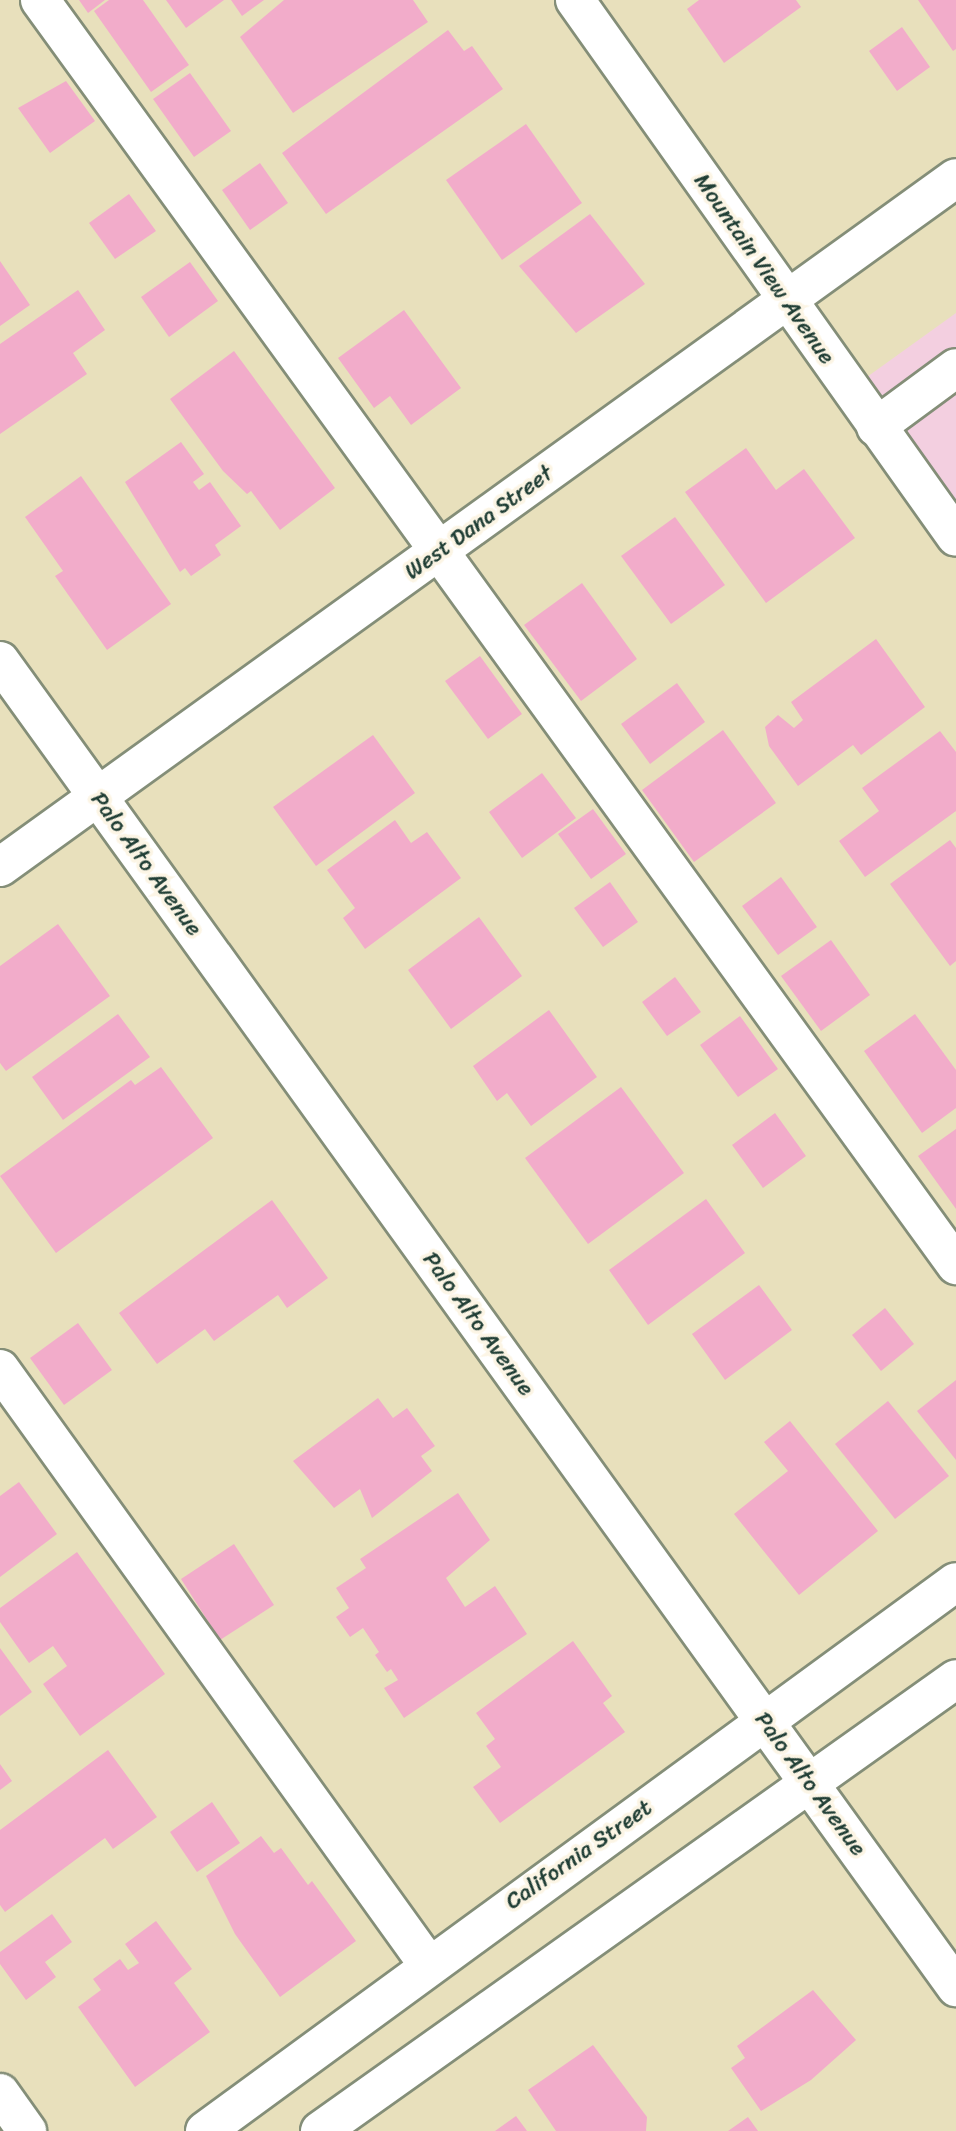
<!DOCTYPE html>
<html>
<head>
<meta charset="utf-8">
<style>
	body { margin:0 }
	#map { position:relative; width:956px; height:2131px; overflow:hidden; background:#e8e0bc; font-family:Sriracha,sans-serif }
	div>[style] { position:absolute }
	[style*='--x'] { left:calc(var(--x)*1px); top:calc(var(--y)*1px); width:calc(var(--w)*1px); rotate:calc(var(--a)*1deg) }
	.built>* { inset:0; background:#f3cfe0 }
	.building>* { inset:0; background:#f2acca }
	.roads { filter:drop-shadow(2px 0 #848e78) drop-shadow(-2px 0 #848e78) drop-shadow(0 2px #848e78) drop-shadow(0 -2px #848e78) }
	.minor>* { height:38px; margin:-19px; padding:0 19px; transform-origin:19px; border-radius:19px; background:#fff }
	.major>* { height:38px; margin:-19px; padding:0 19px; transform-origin:19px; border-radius:19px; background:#fff }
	span { translate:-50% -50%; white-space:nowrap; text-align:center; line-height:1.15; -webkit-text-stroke:7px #fcf5e5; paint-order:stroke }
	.street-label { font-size:23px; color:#1f3d34 }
</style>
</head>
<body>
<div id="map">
	<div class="built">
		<i style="clip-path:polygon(956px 313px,956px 518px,860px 382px)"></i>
	</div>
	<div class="building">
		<i style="clip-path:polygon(79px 0,105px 0,88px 13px)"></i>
		<i style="clip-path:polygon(109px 0,143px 0,189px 65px,151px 92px,94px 11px)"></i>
		<i style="clip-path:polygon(166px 0,224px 0,186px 28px)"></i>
		<i style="clip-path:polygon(231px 0,264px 0,242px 16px)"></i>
		<i style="clip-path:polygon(284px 0,413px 0,428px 22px,293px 113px,240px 37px)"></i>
		<i style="clip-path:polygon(699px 0,796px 0,801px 7px,724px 63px,687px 9px)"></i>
		<i style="clip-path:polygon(918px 0,956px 0,956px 49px,953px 51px)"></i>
		<i style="clip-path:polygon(902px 27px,930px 67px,897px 91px,869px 51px)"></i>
		<i style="clip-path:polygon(448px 30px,464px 51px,472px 46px,503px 89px,326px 214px,282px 153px)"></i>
		<i style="clip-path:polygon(190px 73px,231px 131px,194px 157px,153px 99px)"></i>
		<i style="clip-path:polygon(66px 81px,95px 121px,50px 153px,18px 108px)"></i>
		<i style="clip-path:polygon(526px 124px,582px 203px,502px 260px,446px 180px)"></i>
		<i style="clip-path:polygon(260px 163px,288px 203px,250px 230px,222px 190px)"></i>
		<i style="clip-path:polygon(129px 194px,156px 231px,115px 259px,89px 223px)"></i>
		<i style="clip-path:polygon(590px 214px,645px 284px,576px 333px,519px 266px)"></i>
		<i style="clip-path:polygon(0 261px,30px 305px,0 326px)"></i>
		<i style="clip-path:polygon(190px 262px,218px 301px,169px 337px,141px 297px)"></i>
		<i style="clip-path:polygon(78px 290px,105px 330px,73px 353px,87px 374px,0 434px,0 344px)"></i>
		<i style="clip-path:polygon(404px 310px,461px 388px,411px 425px,390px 396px,374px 408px,338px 358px)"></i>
		<i style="clip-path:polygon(234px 351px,335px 488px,280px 530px,251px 491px,247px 494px,223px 471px,170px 399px)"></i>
		<i style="clip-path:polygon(181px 442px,204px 474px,193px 482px,199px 490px,210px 482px,241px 526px,215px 545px,221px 555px,191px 576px,185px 568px,180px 572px,125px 482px)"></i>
		<i style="clip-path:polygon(746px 448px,776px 490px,804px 469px,855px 538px,766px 603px,685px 492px)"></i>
		<i style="clip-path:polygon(81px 476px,171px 604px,107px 650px,55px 576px,63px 571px,25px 517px)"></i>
		<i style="clip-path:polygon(675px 517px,725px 585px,671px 624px,621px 556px)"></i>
		<i style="clip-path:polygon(582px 583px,637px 659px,581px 701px,524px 625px)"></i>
		<i style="clip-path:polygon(876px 639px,925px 707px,861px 755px,853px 745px,798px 786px,769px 746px,765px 727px,778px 715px,794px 728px,803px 720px,791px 702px)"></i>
		<i style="clip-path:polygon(480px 656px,522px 714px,488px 739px,445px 681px)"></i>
		<i style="clip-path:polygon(677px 683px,705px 722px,650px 764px,621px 724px)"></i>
		<i style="clip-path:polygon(723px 730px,776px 803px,694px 862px,642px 790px)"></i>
		<i style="clip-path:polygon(940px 731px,956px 752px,956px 811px,865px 877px,839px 841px,879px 811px,862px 788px)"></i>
		<i style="clip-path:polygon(373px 735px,415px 793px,316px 866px,273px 807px)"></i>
		<i style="clip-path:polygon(542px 773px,576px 818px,522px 858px,489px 812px)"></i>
		<i style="clip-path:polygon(593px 809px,626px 854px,591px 879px,558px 834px)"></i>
		<i style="clip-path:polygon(395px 820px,411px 843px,427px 832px,461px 878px,365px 949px,343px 918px,355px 908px,327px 870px)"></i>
		<i style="clip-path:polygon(950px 840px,956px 848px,956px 961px,950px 966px,890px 884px)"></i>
		<i style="clip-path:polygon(781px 877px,817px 927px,778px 955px,742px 906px)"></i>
		<i style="clip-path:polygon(610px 882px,638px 922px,603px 947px,574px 908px)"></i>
		<i style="clip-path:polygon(479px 917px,522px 976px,451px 1029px,408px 970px)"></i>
		<i style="clip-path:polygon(58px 924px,110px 996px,6px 1071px,0 1063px,0 966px)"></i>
		<i style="clip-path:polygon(831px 940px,870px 995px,821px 1031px,781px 976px)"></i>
		<i style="clip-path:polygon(675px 977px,701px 1012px,667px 1036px,642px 1002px)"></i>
		<i style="clip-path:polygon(549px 1010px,597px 1077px,531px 1126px,507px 1093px,497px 1101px,473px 1066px)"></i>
		<i style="clip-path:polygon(118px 1014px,150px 1057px,63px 1120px,32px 1077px)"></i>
		<i style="clip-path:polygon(915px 1014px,956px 1070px,956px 1108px,922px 1133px,864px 1051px)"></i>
		<i style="clip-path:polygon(740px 1016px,778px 1069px,738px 1097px,700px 1045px)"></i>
		<i style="clip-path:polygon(161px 1067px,213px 1138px,56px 1253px,0 1176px,131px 1080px,135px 1085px)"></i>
		<i style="clip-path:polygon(621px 1087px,684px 1173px,588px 1244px,525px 1158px)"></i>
		<i style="clip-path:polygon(775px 1113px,806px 1156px,763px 1188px,732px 1145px)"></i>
		<i style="clip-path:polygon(956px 1129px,956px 1209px,918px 1156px)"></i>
		<i style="clip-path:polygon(706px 1199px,745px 1253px,648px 1325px,609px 1270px)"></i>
		<i style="clip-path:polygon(272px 1200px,328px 1278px,287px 1308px,278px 1295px,214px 1341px,205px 1329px,157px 1364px,119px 1313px)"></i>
		<i style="clip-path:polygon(759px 1285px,792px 1330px,725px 1380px,692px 1334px)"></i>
		<i style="clip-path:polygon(885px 1308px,914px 1344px,881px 1371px,852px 1335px)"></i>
		<i style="clip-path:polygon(78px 1323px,112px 1370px,64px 1405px,30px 1358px)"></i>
		<i style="clip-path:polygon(956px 1380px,956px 1460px,917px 1411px)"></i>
		<i style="clip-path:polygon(378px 1398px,393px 1418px,407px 1408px,435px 1446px,421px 1456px,432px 1471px,372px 1518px,360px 1489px,334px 1508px,293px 1461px)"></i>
		<i style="clip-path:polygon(888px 1401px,949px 1476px,895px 1519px,835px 1444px)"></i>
		<i style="clip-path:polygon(790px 1421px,878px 1531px,799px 1595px,734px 1514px,788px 1471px,764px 1442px)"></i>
		<i style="clip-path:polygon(19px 1482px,57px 1534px,0 1577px,0 1496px)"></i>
		<i style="clip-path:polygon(458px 1493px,490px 1540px,446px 1578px,465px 1607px,495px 1586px,527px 1634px,404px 1718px,384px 1688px,398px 1680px,391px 1669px,387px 1672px,375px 1655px,379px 1652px,363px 1628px,350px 1637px,336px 1617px,349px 1608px,336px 1588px,366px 1568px,360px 1559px)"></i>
		<i style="clip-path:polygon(234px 1544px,274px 1605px,220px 1640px,181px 1579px)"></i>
		<i style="clip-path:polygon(77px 1552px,165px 1674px,80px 1736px,43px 1684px,67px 1666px,53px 1646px,29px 1663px,0 1622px,0 1608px)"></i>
		<i style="clip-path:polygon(573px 1641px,612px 1696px,603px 1703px,625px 1732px,500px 1823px,473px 1787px,501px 1767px,486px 1746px,495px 1739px,476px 1713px)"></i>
		<i style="clip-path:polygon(0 1648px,32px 1692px,0 1716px)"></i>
		<i style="clip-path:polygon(108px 1750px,157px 1817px,113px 1849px,105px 1838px,5px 1912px,0 1905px,0 1830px)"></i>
		<i style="clip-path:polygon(0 1764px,12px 1781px,0 1790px)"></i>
		<i style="clip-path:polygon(212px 1802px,240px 1843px,197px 1872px,170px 1832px)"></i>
		<i style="clip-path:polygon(261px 1836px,274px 1853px,281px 1848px,308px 1885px,312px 1881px,356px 1941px,280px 1997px,235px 1934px,206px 1876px)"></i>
		<i style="clip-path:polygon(52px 1914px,72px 1942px,45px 1962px,56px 1977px,26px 2000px,0 1964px,0 1952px)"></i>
		<i style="clip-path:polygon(156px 1921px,192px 1969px,174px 1983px,210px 2032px,135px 2087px,78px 2007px,101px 1990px,93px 1979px,120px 1959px,128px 1970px,139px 1963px,125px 1944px)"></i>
		<i style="clip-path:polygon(813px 1990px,856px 2040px,811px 2080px,761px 2111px,731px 2068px,745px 2058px,737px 2046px)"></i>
		<i style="clip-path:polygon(593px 2045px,647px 2117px,646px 2131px,556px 2131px,528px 2090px)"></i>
		<i style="clip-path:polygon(516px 2116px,527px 2131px,495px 2131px)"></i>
		<i style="clip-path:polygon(748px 2117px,758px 2131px,728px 2131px)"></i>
	</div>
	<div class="roads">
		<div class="minor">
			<i style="--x:40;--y:0;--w:1562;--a:54.09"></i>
			<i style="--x:575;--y:0;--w:658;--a:54.64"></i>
			<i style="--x:876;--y:427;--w:99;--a:-36.4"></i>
			<i style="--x:0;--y:661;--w:1635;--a:54.21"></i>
			<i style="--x:0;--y:867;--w:1178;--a:-35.78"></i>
			<i style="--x:0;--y:1369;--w:732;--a:54.29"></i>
			<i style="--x:0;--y:2093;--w:47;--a:54.6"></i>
		</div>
		<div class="major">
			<i style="--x:205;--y:2131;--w:930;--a:-36.17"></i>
			<i style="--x:320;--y:2131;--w:780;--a:-35.4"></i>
		</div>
	</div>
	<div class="street-label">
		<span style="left:764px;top:269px;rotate:55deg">Mountain View Avenue</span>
		<span style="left:479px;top:523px;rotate:-36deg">West Dana Street</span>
		<span style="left:146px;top:864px;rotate:54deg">Palo Alto Avenue</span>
		<span style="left:478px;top:1324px;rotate:54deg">Palo Alto Avenue</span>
		<span style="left:810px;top:1784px;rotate:54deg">Palo Alto Avenue</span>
		<span style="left:579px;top:1855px;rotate:-35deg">California Street</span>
	</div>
</div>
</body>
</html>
